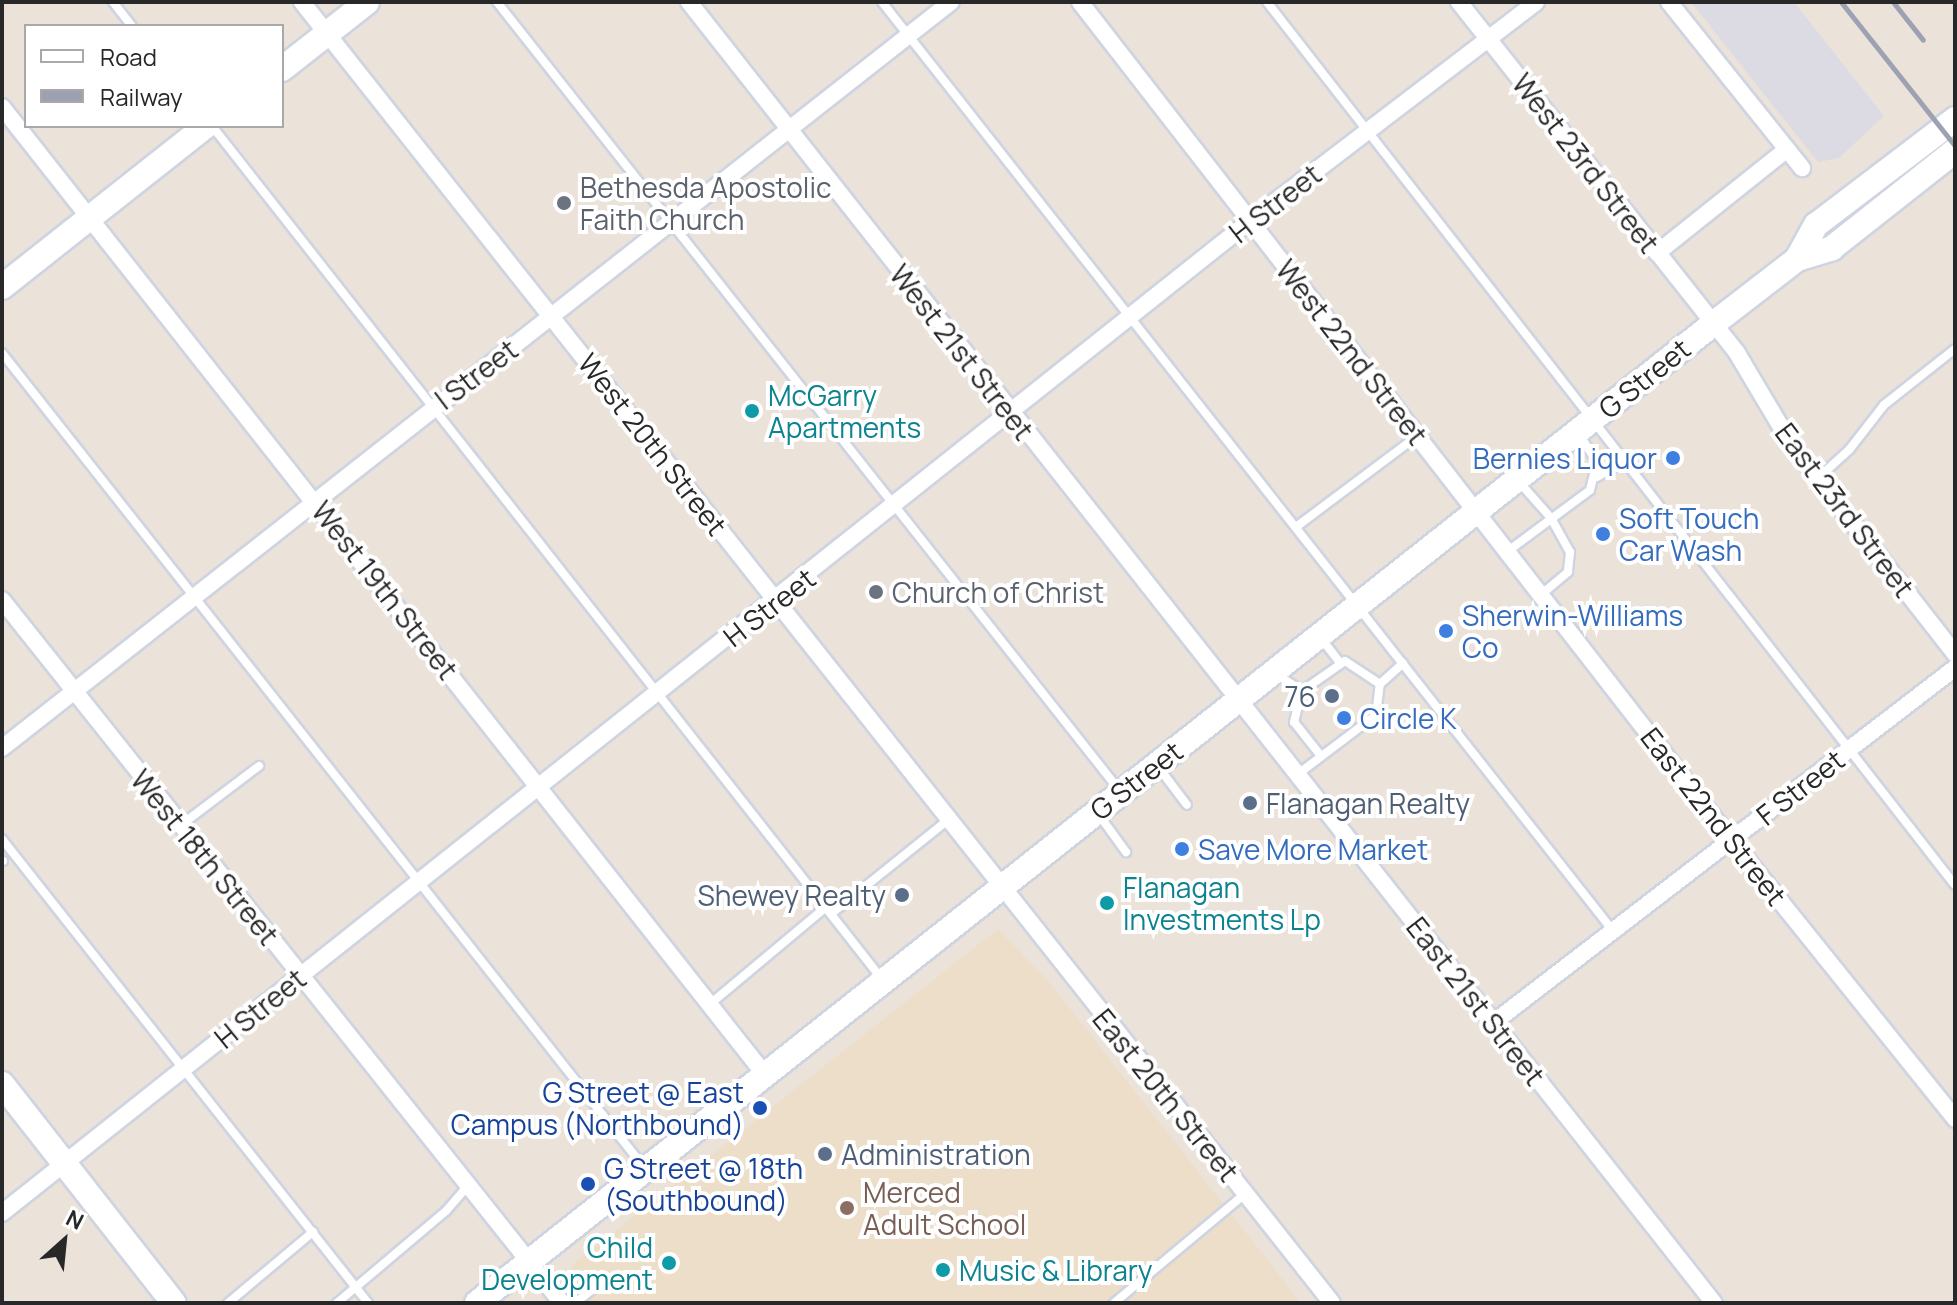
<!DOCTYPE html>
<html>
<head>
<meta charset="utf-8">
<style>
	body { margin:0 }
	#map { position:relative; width:1957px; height:1305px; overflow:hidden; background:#ebe2da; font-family:Manrope,sans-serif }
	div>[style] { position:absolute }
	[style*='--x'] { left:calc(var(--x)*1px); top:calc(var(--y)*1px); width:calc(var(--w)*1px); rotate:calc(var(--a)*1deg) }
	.industrial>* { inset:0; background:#dcdbe3 }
	.education>* { inset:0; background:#ecdec9 }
	.roads { filter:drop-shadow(2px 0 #cfd4e1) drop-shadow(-2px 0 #cfd4e1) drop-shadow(0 2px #cfd4e1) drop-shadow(0 -2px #cfd4e1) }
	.lane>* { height:8px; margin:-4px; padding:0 4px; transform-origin:4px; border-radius:4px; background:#fff }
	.street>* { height:16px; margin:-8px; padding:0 8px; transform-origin:8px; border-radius:8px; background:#fff }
	.secondary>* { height:24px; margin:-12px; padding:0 12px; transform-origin:12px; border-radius:12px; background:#fff }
	.rail>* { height:5px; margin:-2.5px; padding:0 2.5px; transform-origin:2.5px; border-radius:2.5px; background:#9da2b3 }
	.dots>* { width:22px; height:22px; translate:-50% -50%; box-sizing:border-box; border:4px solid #fff; border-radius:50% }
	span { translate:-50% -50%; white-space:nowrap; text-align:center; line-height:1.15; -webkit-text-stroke:8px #fff; paint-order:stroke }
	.street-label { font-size:28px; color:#282828 }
	.worship-label { font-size:28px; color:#5b616d }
	.left { translate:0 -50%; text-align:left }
	.culture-label { font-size:28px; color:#0d838f }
	.right { translate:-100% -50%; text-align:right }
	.shop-label { font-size:28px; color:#366cbe }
	.service-label { font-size:28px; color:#4e5e75 }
	.transit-label { font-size:28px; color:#164399 }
	.education-label { font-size:28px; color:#785e54 }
	.frame { position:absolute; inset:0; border:4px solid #282828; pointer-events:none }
	.legend { position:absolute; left:24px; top:24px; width:260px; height:104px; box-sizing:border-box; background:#fff; border:2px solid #a9a9a9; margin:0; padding:10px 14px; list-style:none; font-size:24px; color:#282828 }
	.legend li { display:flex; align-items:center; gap:16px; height:40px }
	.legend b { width:40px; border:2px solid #a9a9a9 }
	.north { position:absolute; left:24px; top:1201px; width:80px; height:80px; -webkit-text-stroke:6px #fff; paint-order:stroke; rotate:27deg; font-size:22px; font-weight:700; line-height:32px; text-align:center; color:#282828 }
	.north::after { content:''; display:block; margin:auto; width:28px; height:36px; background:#282828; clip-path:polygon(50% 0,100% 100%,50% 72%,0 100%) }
</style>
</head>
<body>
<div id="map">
	<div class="industrial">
		<i style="clip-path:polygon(1691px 2px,1794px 2px,1884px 116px,1839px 158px,1818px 162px)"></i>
	</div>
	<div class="education">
		<i style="clip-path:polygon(998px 929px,1049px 982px,1301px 1303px,589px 1303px,569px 1278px,572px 1265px)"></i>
	</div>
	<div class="roads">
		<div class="lane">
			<i style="--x:113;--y:2;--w:31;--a:52"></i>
			<i style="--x:497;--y:2;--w:1005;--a:51.71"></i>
			<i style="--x:882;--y:2;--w:1182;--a:51.8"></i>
			<i style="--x:1267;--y:2;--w:1119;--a:52.08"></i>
			<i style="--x:212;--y:126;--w:1083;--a:51.86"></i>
			<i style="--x:2;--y:353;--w:1035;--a:51.75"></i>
			<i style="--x:1597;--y:477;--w:34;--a:-30"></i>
			<i style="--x:1818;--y:478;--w:42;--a:-42.1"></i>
			<i style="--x:1849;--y:450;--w:57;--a:-52.1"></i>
			<i style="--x:1884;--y:405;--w:90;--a:-38.3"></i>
			<i style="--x:1520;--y:483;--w:47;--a:48.5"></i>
			<i style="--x:1551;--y:518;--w:39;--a:61"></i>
			<i style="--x:1570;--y:552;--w:20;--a:96"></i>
			<i style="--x:1568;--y:572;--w:34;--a:140"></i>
			<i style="--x:1296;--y:527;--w:151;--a:-36.9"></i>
			<i style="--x:1508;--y:551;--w:102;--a:-36.6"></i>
			<i style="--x:1590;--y:490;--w:29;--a:-76"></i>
			<i style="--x:1597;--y:462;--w:35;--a:-123"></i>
			<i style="--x:1320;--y:637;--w:31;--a:52"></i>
			<i style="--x:1276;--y:674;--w:31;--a:33"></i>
			<i style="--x:1321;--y:756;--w:43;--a:-128.5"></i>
			<i style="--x:1294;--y:722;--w:32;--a:-76"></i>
			<i style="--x:1302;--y:691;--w:52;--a:-34.9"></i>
			<i style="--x:1345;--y:661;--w:42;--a:33.3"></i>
			<i style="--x:1159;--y:768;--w:46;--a:52.9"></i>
			<i style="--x:1298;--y:774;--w:98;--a:-37.1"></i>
			<i style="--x:1376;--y:715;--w:31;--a:-83"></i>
			<i style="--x:1380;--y:684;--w:31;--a:-42"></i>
			<i style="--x:1099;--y:815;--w:46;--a:53.9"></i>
			<i style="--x:181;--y:825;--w:98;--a:-37.1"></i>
			<i style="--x:2;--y:839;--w:591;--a:51.73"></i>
			<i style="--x:2;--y:861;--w:1;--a:0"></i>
			<i style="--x:831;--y:914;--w:151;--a:-38.8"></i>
			<i style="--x:710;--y:1004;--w:151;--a:-39.9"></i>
			<i style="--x:228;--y:1303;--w:111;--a:-39.9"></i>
			<i style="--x:337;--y:1303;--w:143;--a:-40.2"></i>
			<i style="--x:446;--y:1211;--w:35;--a:-49"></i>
			<i style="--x:575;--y:1303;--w:33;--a:-38"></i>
			<i style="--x:1114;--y:1303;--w:170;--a:-39.8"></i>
		</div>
		<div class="street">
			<i style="--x:302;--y:2;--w:1659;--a:51.63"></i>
			<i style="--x:689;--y:2;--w:1656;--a:51.77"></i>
			<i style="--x:1080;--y:2;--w:1061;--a:52.16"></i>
			<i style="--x:1731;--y:840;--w:358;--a:51.2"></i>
			<i style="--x:1459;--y:2;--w:448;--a:51.6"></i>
			<i style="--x:1737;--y:353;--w:106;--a:59.3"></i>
			<i style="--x:1791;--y:444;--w:266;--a:52"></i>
			<i style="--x:1669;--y:2;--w:213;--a:51.3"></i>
			<i style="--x:2;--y:107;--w:1233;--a:51.75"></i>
			<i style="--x:1657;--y:253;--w:165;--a:-38.6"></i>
			<i style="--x:2;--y:600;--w:899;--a:51.46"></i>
			<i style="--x:2;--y:748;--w:1207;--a:-38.17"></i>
			<i style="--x:1493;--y:1023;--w:583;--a:-37.54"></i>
			<i style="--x:2;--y:1213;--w:1594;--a:-38.48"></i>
			<i style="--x:1250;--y:221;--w:360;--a:-37.4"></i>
		</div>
		<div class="secondary">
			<i style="--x:282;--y:69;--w:108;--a:-38.2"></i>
			<i style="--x:1797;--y:259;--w:39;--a:-61"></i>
			<i style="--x:1816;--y:225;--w:175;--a:-37.3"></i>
			<i style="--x:2;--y:287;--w:260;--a:-38.3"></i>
			<i style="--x:2;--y:1084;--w:278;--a:51.9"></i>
			<i style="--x:477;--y:1303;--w:1577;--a:-38.38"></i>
			<i style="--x:1713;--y:324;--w:106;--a:-37.7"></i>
			<i style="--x:1797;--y:259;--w:37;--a:-17"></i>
			<i style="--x:1832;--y:248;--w:157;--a:-38.3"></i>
		</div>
	</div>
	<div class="rail">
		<i style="--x:1841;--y:2;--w:184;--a:51.6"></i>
		<i style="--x:1893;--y:2;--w:48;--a:51.7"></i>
	</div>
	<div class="dots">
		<i style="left:564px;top:203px;background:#6b7280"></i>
		<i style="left:752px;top:411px;background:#0f9aa8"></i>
		<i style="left:1673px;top:458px;background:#3f7fe0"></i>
		<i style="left:1603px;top:534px;background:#3f7fe0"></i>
		<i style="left:876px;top:592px;background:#6b7280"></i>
		<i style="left:1446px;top:631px;background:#3f7fe0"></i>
		<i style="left:1332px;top:696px;background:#5c6f8a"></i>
		<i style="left:1344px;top:718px;background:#3f7fe0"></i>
		<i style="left:1250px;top:803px;background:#5c6f8a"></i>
		<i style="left:1182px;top:849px;background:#3f7fe0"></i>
		<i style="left:902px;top:895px;background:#5c6f8a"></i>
		<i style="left:1107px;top:903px;background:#0f9aa8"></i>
		<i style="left:760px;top:1108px;background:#1a4fb4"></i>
		<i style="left:825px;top:1154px;background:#5c6f8a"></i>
		<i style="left:588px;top:1184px;background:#1a4fb4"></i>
		<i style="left:847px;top:1208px;background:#8d6e63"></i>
		<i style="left:669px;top:1263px;background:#0f9aa8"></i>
		<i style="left:943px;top:1270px;background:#0f9aa8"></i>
	</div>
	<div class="street-label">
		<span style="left:1586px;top:163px;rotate:52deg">West 23rd Street</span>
		<span style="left:1275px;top:203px;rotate:-38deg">H Street</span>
		<span style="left:962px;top:352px;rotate:52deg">West 21st Street</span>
		<span style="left:1352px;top:352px;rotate:52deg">West 22nd Street</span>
		<span style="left:476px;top:374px;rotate:-37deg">I Street</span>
		<span style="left:1644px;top:378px;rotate:-39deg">G Street</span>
		<span style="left:653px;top:444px;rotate:52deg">West 20th Street</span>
		<span style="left:1845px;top:510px;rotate:53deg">East 23rd Street</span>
		<span style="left:385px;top:590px;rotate:52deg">West 19th Street</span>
		<span style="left:769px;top:607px;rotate:-38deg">H Street</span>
		<span style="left:1136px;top:780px;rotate:-38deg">G Street</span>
		<span style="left:1800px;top:787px;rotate:-38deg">F Street</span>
		<span style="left:1714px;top:816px;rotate:52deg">East 22nd Street</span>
		<span style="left:205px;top:857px;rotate:51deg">West 18th Street</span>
		<span style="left:1476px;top:1001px;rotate:52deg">East 21st Street</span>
		<span style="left:260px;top:1008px;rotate:-39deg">H Street</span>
		<span style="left:1166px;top:1095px;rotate:51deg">East 20th Street</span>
	</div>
	<div class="worship-label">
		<span class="left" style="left:580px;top:203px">Bethesda Apostolic<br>Faith Church</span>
		<span class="left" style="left:892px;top:592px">Church of Christ</span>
	</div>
	<div class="culture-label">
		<span class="left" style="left:768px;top:411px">McGarry<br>Apartments</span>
		<span class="left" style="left:1123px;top:903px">Flanagan<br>Investments Lp</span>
		<span class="right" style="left:653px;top:1263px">Child<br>Development</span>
		<span class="left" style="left:959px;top:1270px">Music &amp; Library</span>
	</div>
	<div class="shop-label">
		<span class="right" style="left:1657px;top:458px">Bernies Liquor</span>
		<span class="left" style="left:1619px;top:534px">Soft Touch<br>Car Wash</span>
		<span class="left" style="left:1462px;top:631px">Sherwin-Williams<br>Co</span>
		<span class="left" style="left:1360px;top:718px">Circle K</span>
		<span class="left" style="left:1198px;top:849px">Save More Market</span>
	</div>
	<div class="service-label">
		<span class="right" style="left:1316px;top:696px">76</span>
		<span class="left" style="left:1266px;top:803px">Flanagan Realty</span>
		<span class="right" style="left:886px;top:895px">Shewey Realty</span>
		<span class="left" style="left:841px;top:1154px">Administration</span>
	</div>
	<div class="transit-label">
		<span class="right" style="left:744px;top:1108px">G Street @ East<br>Campus (Northbound)</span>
		<span class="left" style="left:604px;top:1184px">G Street @ 18th<br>(Southbound)</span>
	</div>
	<div class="education-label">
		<span class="left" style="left:863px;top:1208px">Merced<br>Adult School</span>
	</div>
	<div class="frame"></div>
	<ul class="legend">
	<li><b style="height:10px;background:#fff"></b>Road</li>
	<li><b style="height:10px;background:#9da2b3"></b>Railway</li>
	</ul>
	<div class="north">N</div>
</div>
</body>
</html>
